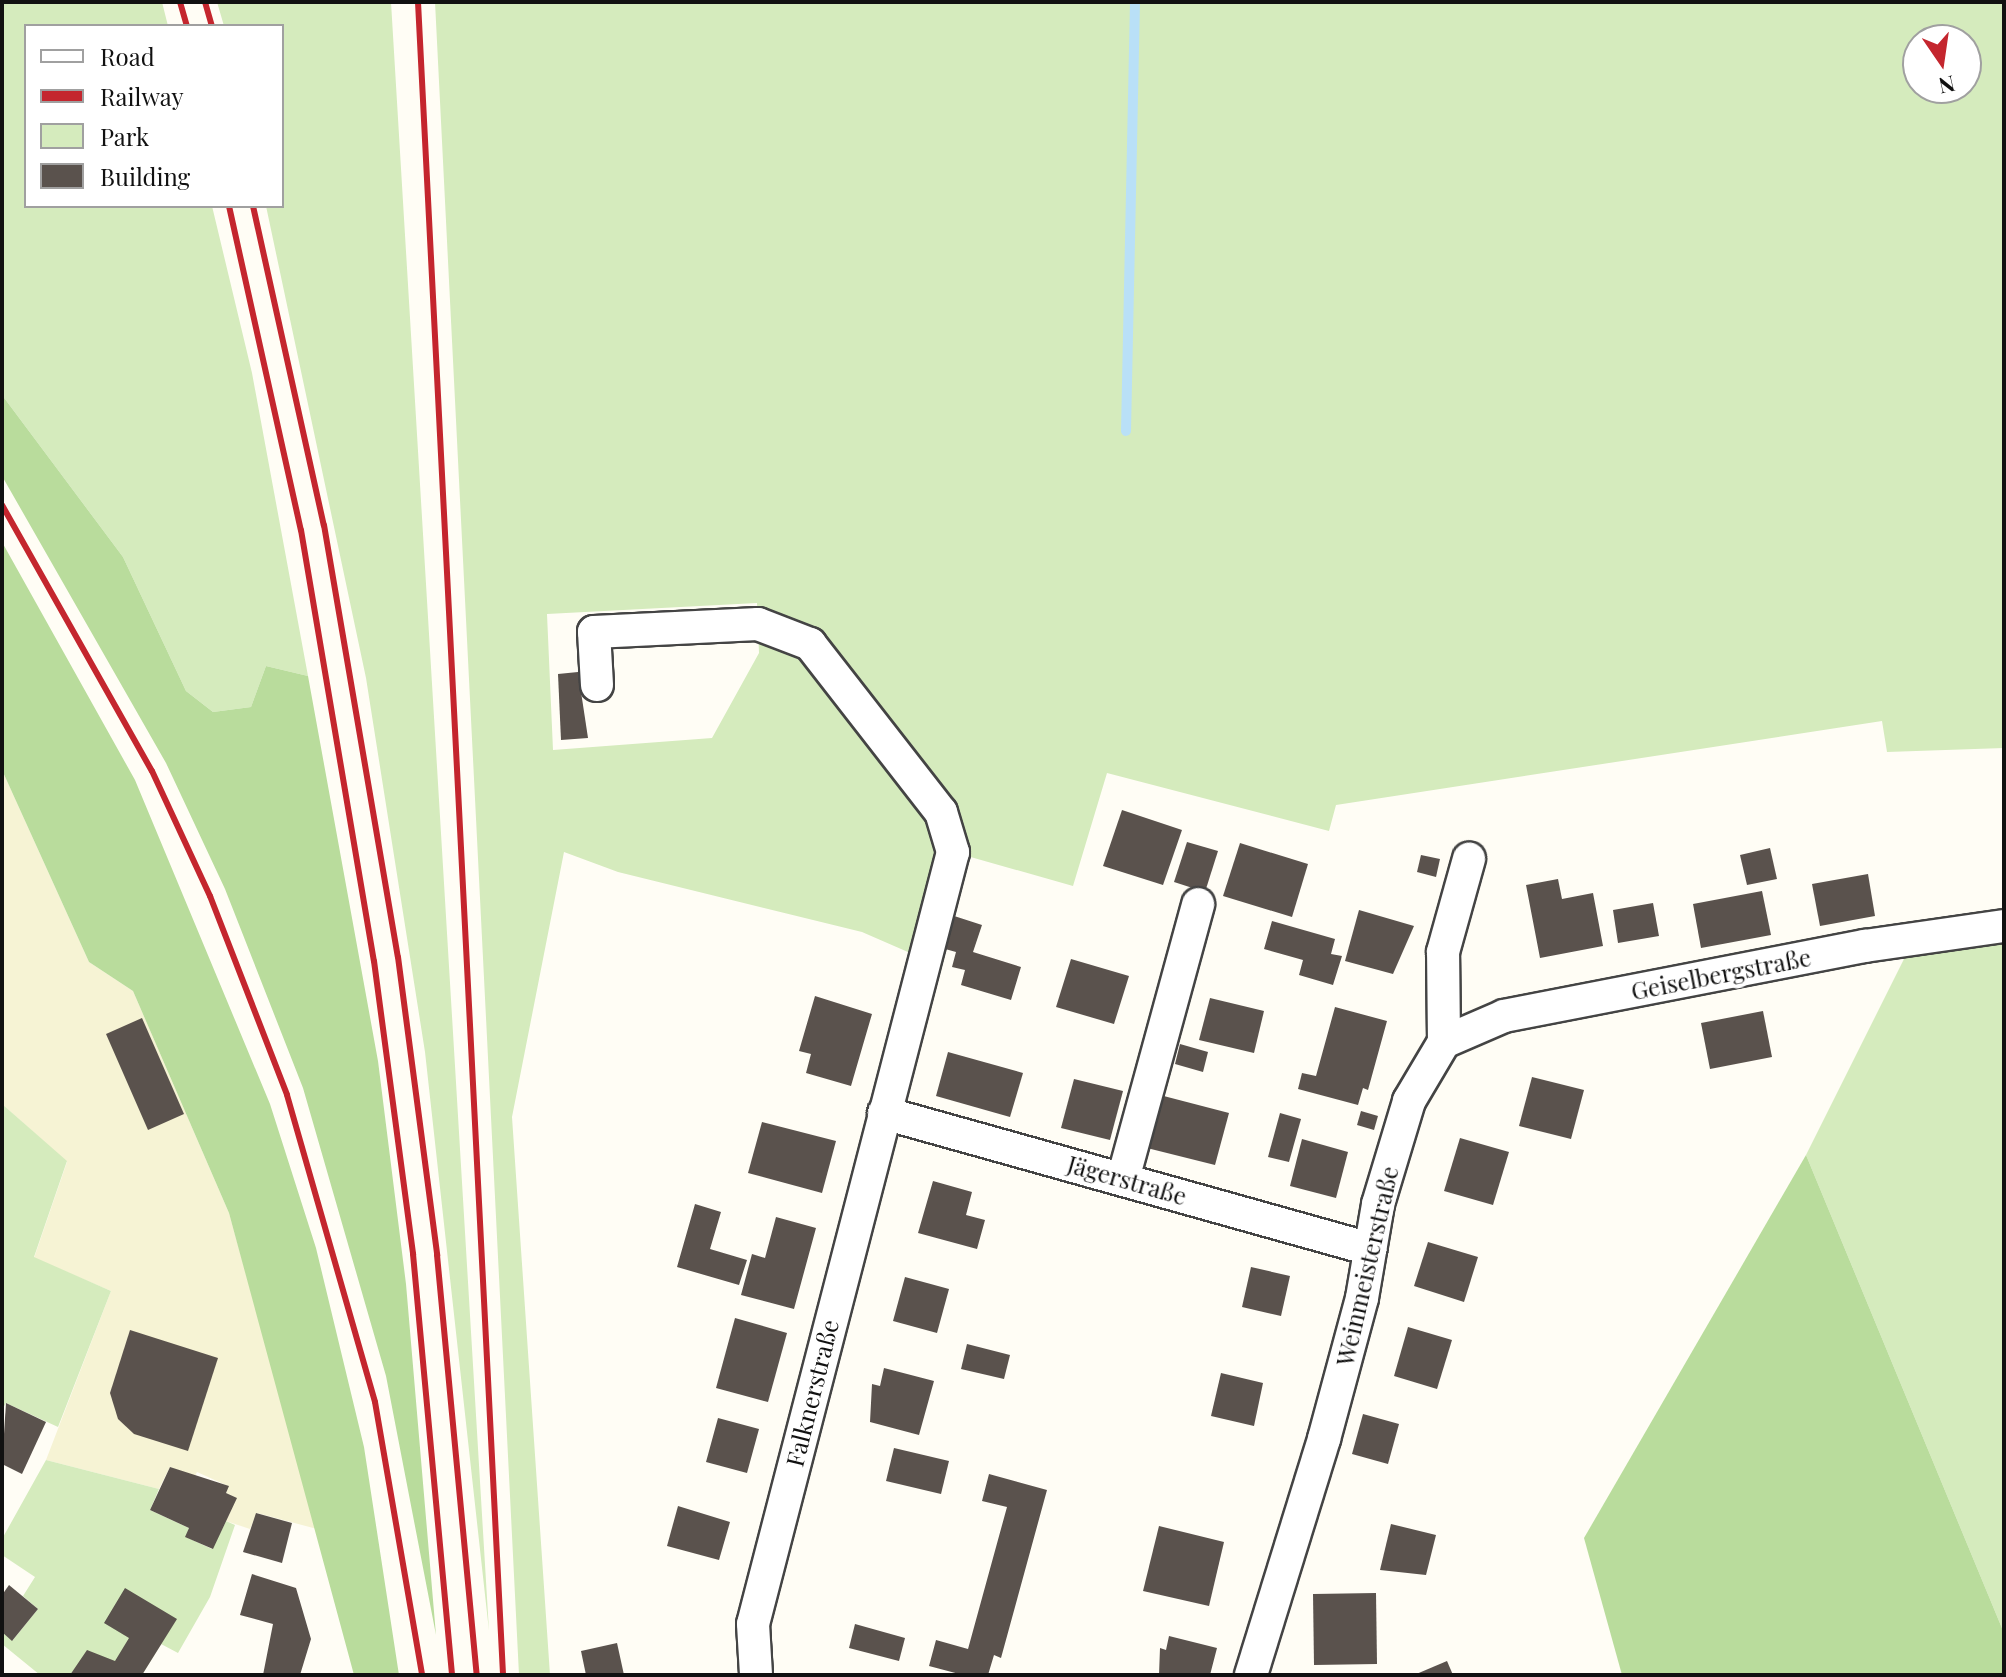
<!DOCTYPE html>
<html>
<head>
<meta charset="utf-8">
<style>
	body { margin:0 }
	#map { position:relative; width:2006px; height:1677px; overflow:hidden; background:#fffdf5; font-family:"Playfair Display",serif }
	div>[style] { position:absolute }
	[style*='--x'] { left:calc(var(--x)*1px); top:calc(var(--y)*1px); width:calc(var(--w)*1px); rotate:calc(var(--a)*1deg) }
	.farmland>* { inset:0; background:#f6f3d4 }
	.green>* { inset:0; background:#d5ebbd }
	.forest>* { inset:0; background:#b9dc9c }
	.stream>* { height:10px; margin:-5px; padding:0 5px; transform-origin:5px; border-radius:5px; background:#b9e0f7 }
	.building>* { inset:0; background:#5a524d }
	.roads { filter:drop-shadow(2px 0 #444) drop-shadow(-2px 0 #444) drop-shadow(0 2px #444) drop-shadow(0 -2px #444) }
	.minor>* { height:32px; margin:-16px; padding:0 16px; transform-origin:16px; border-radius:16px; background:#fff }
	.rail>* { height:6px; margin:-3px; padding:0 3px; transform-origin:3px; border-radius:3px; background:#c4262e }
	span { translate:-50% -50%; white-space:nowrap; text-align:center; line-height:1.15; -webkit-text-stroke:8px #fff; paint-order:stroke }
	.street-label { font-size:24px; color:#111 }
	.frame { position:absolute; inset:0; border:4px solid #111; pointer-events:none }
	.legend { position:absolute; left:24px; top:24px; width:260px; height:184px; box-sizing:border-box; background:#fff; border:2px solid #a0a0a0; margin:0; padding:10px 14px; list-style:none; font-size:24px; color:#111 }
	.legend li { display:flex; align-items:center; gap:16px; height:40px }
	.legend b { width:40px; border:2px solid #a0a0a0 }
	.north { position:absolute; left:1902px; top:24px; width:80px; height:80px; box-sizing:border-box; background:#fff; border:2px solid #a0a0a0; border-radius:50%; rotate:167deg; font-size:22px; font-weight:700; line-height:32px; text-align:center; color:#111 }
	.north::after { content:''; display:block; margin:auto; width:28px; height:36px; background:#c4262e; clip-path:polygon(50% 0,100% 100%,50% 72%,0 100%) }
</style>
</head>
<body>
<div id="map">
	<div class="farmland">
		<i style="clip-path:polygon(2px 770px,89px 962px,133px 991px,229px 1213px,317px 1529px,257px 1513px,250px 1529px,226px 1521px,236px 1498px,226px 1493px,228px 1486px,197px 1472px,194px 1478px,170px 1467px,159px 1489px,46px 1460px,111px 1291px,34px 1258px,67px 1162px,2px 1104px)"></i>
	</div>
	<div class="green">
		<i style="clip-path:polygon(2px 2px,162px 2px,168px 26px,26px 26px,26px 206px,212px 206px,252px 373px,308px 676px,266px 666px,251px 707px,213px 712px,186px 691px,123px 557px,2px 395px)"></i>
		<i style="clip-path:polygon(217px 2px,391px 2px,489px 1631px,425px 1052px,366px 678px,266px 206px,282px 206px,282px 26px,224px 26px)"></i>
		<i style="clip-path:polygon(evenodd,435px 2px,2004px 2px,2004px 748px,1887px 752px,1882px 721px,1336px 805px,1329px 831px,1107px 773px,1073px 886px,953px 852px,924px 959px,862px 932px,618px 872px,564px 852px,512px 1117px,550px 1675px,519px 1675px,435px 2px,1918px 40px,1966px 40px,1966px 88px,1918px 88px,1918px 40px,435px 2px,757px 603px,759px 653px,712px 738px,553px 750px,547px 614px,757px 603px)"></i>
		<i style="clip-path:polygon(2004px 926px,2004px 1633px,1806px 1155px,1914px 939px)"></i>
		<i style="clip-path:polygon(2px 1104px,67px 1161px,34px 1257px,111px 1291px,58px 1427px,6px 1403px,2px 1410px)"></i>
		<i style="clip-path:polygon(46px 1460px,159px 1489px,150px 1510px,189px 1528px,186px 1537px,212px 1549px,226px 1521px,235px 1525px,210px 1597px,178px 1653px,161px 1644px,142px 1675px,40px 1675px,2px 1644px,2px 1632px,13px 1640px,38px 1609px,23px 1596px,35px 1577px,2px 1555px,2px 1539px)"></i>
	</div>
	<div class="forest">
		<i style="clip-path:polygon(2px 395px,123px 557px,186px 691px,213px 712px,251px 707px,266px 666px,308px 676px,378px 1061px,406px 1284px,436px 1635px,386px 1376px,303px 1088px,225px 889px,166px 763px,2px 476px)"></i>
		<i style="clip-path:polygon(2px 542px,135px 780px,270px 1104px,316px 1248px,364px 1447px,399px 1675px,354px 1675px,229px 1213px,133px 991px,89px 962px,2px 770px)"></i>
		<i style="clip-path:polygon(1806px 1155px,2004px 1633px,2004px 1675px,1622px 1675px,1584px 1538px)"></i>
	</div>
	<div class="stream">
		<i style="--x:1126;--y:431;--w:429;--a:-88.8"></i>
	</div>
	<div class="building">
		<i style="clip-path:polygon(578px 672px,588px 738px,561px 740px,558px 674px)"></i>
		<i style="clip-path:polygon(1122px 810px,1182px 830px,1163px 885px,1103px 866px)"></i>
		<i style="clip-path:polygon(1187px 842px,1218px 851px,1205px 892px,1174px 882px)"></i>
		<i style="clip-path:polygon(1240px 843px,1308px 864px,1292px 917px,1223px 896px)"></i>
		<i style="clip-path:polygon(1770px 848px,1777px 879px,1747px 885px,1740px 855px)"></i>
		<i style="clip-path:polygon(1421px 855px,1440px 859px,1436px 877px,1417px 872px)"></i>
		<i style="clip-path:polygon(1868px 874px,1875px 916px,1820px 926px,1812px 884px)"></i>
		<i style="clip-path:polygon(1558px 879px,1562px 899px,1593px 893px,1603px 946px,1540px 958px,1526px 885px)"></i>
		<i style="clip-path:polygon(1762px 891px,1771px 935px,1701px 948px,1693px 904px)"></i>
		<i style="clip-path:polygon(1653px 903px,1659px 936px,1618px 943px,1613px 910px)"></i>
		<i style="clip-path:polygon(1359px 910px,1414px 926px,1393px 974px,1345px 961px)"></i>
		<i style="clip-path:polygon(948px 914px,982px 925px,973px 952px,1021px 967px,1011px 1000px,961px 985px,965px 970px,952px 967px,956px 952px,938px 947px)"></i>
		<i style="clip-path:polygon(1272px 921px,1335px 939px,1331px 954px,1342px 956px,1333px 985px,1299px 975px,1303px 960px,1264px 949px)"></i>
		<i style="clip-path:polygon(1071px 959px,1129px 976px,1114px 1024px,1056px 1007px)"></i>
		<i style="clip-path:polygon(815px 996px,872px 1014px,851px 1086px,806px 1073px,811px 1054px,799px 1051px)"></i>
		<i style="clip-path:polygon(1210px 998px,1264px 1011px,1254px 1053px,1199px 1040px)"></i>
		<i style="clip-path:polygon(1335px 1007px,1387px 1021px,1368px 1090px,1363px 1088px,1358px 1105px,1298px 1089px,1302px 1073px,1316px 1076px)"></i>
		<i style="clip-path:polygon(1763px 1011px,1772px 1057px,1710px 1069px,1701px 1023px)"></i>
		<i style="clip-path:polygon(142px 1018px,184px 1114px,148px 1130px,106px 1034px)"></i>
		<i style="clip-path:polygon(1180px 1044px,1208px 1052px,1203px 1072px,1175px 1064px)"></i>
		<i style="clip-path:polygon(948px 1052px,1023px 1073px,1010px 1117px,936px 1096px)"></i>
		<i style="clip-path:polygon(1532px 1077px,1584px 1090px,1571px 1139px,1519px 1126px)"></i>
		<i style="clip-path:polygon(1074px 1079px,1123px 1091px,1110px 1140px,1061px 1128px)"></i>
		<i style="clip-path:polygon(1156px 1094px,1229px 1113px,1215px 1165px,1143px 1147px)"></i>
		<i style="clip-path:polygon(1361px 1111px,1378px 1116px,1374px 1130px,1357px 1125px)"></i>
		<i style="clip-path:polygon(1280px 1113px,1301px 1119px,1289px 1162px,1268px 1157px)"></i>
		<i style="clip-path:polygon(762px 1122px,836px 1141px,822px 1193px,748px 1173px)"></i>
		<i style="clip-path:polygon(1460px 1138px,1509px 1152px,1493px 1205px,1444px 1191px)"></i>
		<i style="clip-path:polygon(1302px 1139px,1348px 1152px,1336px 1198px,1290px 1186px)"></i>
		<i style="clip-path:polygon(933px 1181px,972px 1192px,966px 1215px,985px 1220px,977px 1249px,918px 1233px)"></i>
		<i style="clip-path:polygon(695px 1204px,721px 1212px,710px 1249px,747px 1260px,739px 1285px,677px 1267px)"></i>
		<i style="clip-path:polygon(776px 1217px,816px 1228px,794px 1309px,741px 1295px,752px 1254px,765px 1258px)"></i>
		<i style="clip-path:polygon(1428px 1242px,1478px 1257px,1464px 1302px,1414px 1286px)"></i>
		<i style="clip-path:polygon(1251px 1267px,1290px 1276px,1281px 1316px,1242px 1307px)"></i>
		<i style="clip-path:polygon(905px 1277px,949px 1289px,937px 1333px,893px 1321px)"></i>
		<i style="clip-path:polygon(735px 1318px,787px 1333px,768px 1402px,716px 1388px)"></i>
		<i style="clip-path:polygon(1408px 1327px,1452px 1340px,1437px 1389px,1394px 1376px)"></i>
		<i style="clip-path:polygon(130px 1330px,218px 1358px,188px 1451px,134px 1434px,118px 1419px,110px 1393px)"></i>
		<i style="clip-path:polygon(967px 1344px,1010px 1355px,1004px 1379px,961px 1369px)"></i>
		<i style="clip-path:polygon(884px 1368px,934px 1381px,919px 1435px,870px 1422px,872px 1384px,880px 1386px)"></i>
		<i style="clip-path:polygon(1221px 1373px,1263px 1383px,1254px 1426px,1211px 1416px)"></i>
		<i style="clip-path:polygon(6px 1403px,46px 1422px,22px 1474px,2px 1464px)"></i>
		<i style="clip-path:polygon(1363px 1414px,1399px 1424px,1388px 1464px,1352px 1454px)"></i>
		<i style="clip-path:polygon(718px 1418px,759px 1429px,747px 1473px,706px 1462px)"></i>
		<i style="clip-path:polygon(894px 1448px,949px 1461px,941px 1494px,886px 1481px)"></i>
		<i style="clip-path:polygon(170px 1467px,229px 1486px,226px 1493px,237px 1498px,213px 1549px,185px 1537px,189px 1528px,150px 1510px)"></i>
		<i style="clip-path:polygon(989px 1474px,1047px 1490px,1001px 1658px,994px 1655px,988px 1675px,963px 1675px,929px 1666px,936px 1640px,968px 1649px,1007px 1507px,982px 1501px)"></i>
		<i style="clip-path:polygon(678px 1506px,730px 1522px,719px 1560px,667px 1546px)"></i>
		<i style="clip-path:polygon(256px 1513px,292px 1523px,282px 1563px,243px 1552px)"></i>
		<i style="clip-path:polygon(1391px 1524px,1436px 1535px,1426px 1575px,1380px 1570px)"></i>
		<i style="clip-path:polygon(1159px 1526px,1224px 1542px,1209px 1606px,1143px 1591px)"></i>
		<i style="clip-path:polygon(252px 1574px,296px 1588px,311px 1639px,300px 1675px,263px 1675px,273px 1624px,240px 1615px)"></i>
		<i style="clip-path:polygon(9px 1585px,38px 1609px,12px 1641px,2px 1632px,2px 1595px)"></i>
		<i style="clip-path:polygon(125px 1588px,177px 1619px,142px 1675px,70px 1675px,87px 1650px,115px 1661px,129px 1638px,104px 1623px)"></i>
		<i style="clip-path:polygon(1376px 1593px,1377px 1664px,1314px 1665px,1313px 1594px)"></i>
		<i style="clip-path:polygon(855px 1624px,905px 1638px,899px 1661px,849px 1648px)"></i>
		<i style="clip-path:polygon(1169px 1636px,1217px 1648px,1210px 1675px,1159px 1675px,1160px 1648px,1166px 1650px)"></i>
		<i style="clip-path:polygon(617px 1643px,624px 1675px,586px 1675px,581px 1651px)"></i>
		<i style="clip-path:polygon(1447px 1661px,1453px 1675px,1414px 1675px)"></i>
	</div>
	<div class="roads">
		<div class="minor">
			<i style="--x:597;--y:685;--w:53;--a:-93.2"></i>
			<i style="--x:594;--y:632;--w:164;--a:-2.8"></i>
			<i style="--x:758;--y:624;--w:56;--a:21"></i>
			<i style="--x:810;--y:644;--w:213;--a:52.1"></i>
			<i style="--x:941;--y:812;--w:42;--a:73.3"></i>
			<i style="--x:953;--y:852;--w:797;--a:104.52"></i>
			<i style="--x:753;--y:1624;--w:51;--a:86.6"></i>
			<i style="--x:1444;--y:1042;--w:65;--a:-23.4"></i>
			<i style="--x:1504;--y:1016;--w:368;--a:-11"></i>
			<i style="--x:1865;--y:946;--w:140;--a:-8.2"></i>
			<i style="--x:884;--y:1113;--w:505;--a:15.63"></i>
			<i style="--x:1123;--y:1179;--w:285;--a:-74.7"></i>
			<i style="--x:1251;--y:1675;--w:247;--a:-72.8"></i>
			<i style="--x:1324;--y:1439;--w:146;--a:-74.9"></i>
			<i style="--x:1362;--y:1298;--w:95;--a:-80.3"></i>
			<i style="--x:1378;--y:1204;--w:108;--a:-73.2"></i>
			<i style="--x:1409;--y:1101;--w:69;--a:-59.3"></i>
			<i style="--x:1444;--y:1042;--w:90;--a:-90.6"></i>
			<i style="--x:1443;--y:952;--w:97;--a:-74.4"></i>
		</div>
	</div>
	<div class="rail">
		<i style="--x:180;--y:2;--w:25;--a:74"></i>
		<i style="--x:205;--y:2;--w:25;--a:74"></i>
		<i style="--x:418;--y:2;--w:1675;--a:87.09"></i>
		<i style="--x:229;--y:206;--w:332;--a:77.5"></i>
		<i style="--x:301;--y:530;--w:437;--a:80.4"></i>
		<i style="--x:374;--y:961;--w:296;--a:82.4"></i>
		<i style="--x:413;--y:1254;--w:423;--a:84.7"></i>
		<i style="--x:253;--y:206;--w:327;--a:77.5"></i>
		<i style="--x:324;--y:525;--w:438;--a:80.3"></i>
		<i style="--x:398;--y:957;--w:301;--a:82.5"></i>
		<i style="--x:437;--y:1255;--w:422;--a:84.6"></i>
		<i style="--x:2;--y:505;--w:305;--a:60.6"></i>
		<i style="--x:152;--y:771;--w:138;--a:65.1"></i>
		<i style="--x:210;--y:896;--w:213;--a:68.8"></i>
		<i style="--x:287;--y:1095;--w:319;--a:74"></i>
		<i style="--x:375;--y:1402;--w:277;--a:80.2"></i>
	</div>
	<div class="street-label">
		<span style="left:1721px;top:974px;rotate:-11deg">Geiselbergstraße</span>
		<span style="left:1127px;top:1180px;rotate:16deg">Jägerstraße</span>
		<span style="left:1367px;top:1266px;rotate:-77deg">Weinmeisterstraße</span>
		<span style="left:812px;top:1393px;rotate:-76deg">Falknerstraße</span>
	</div>
	<div class="frame"></div>
	<ul class="legend">
	<li><b style="height:10px;background:#fff"></b>Road</li>
	<li><b style="height:10px;background:#c4262e"></b>Railway</li>
	<li><b style="height:22px;background:#d5ebbd"></b>Park</li>
	<li><b style="height:22px;background:#5a524d"></b>Building</li>
	</ul>
	<div class="north">N</div>
</div>
</body>
</html>
